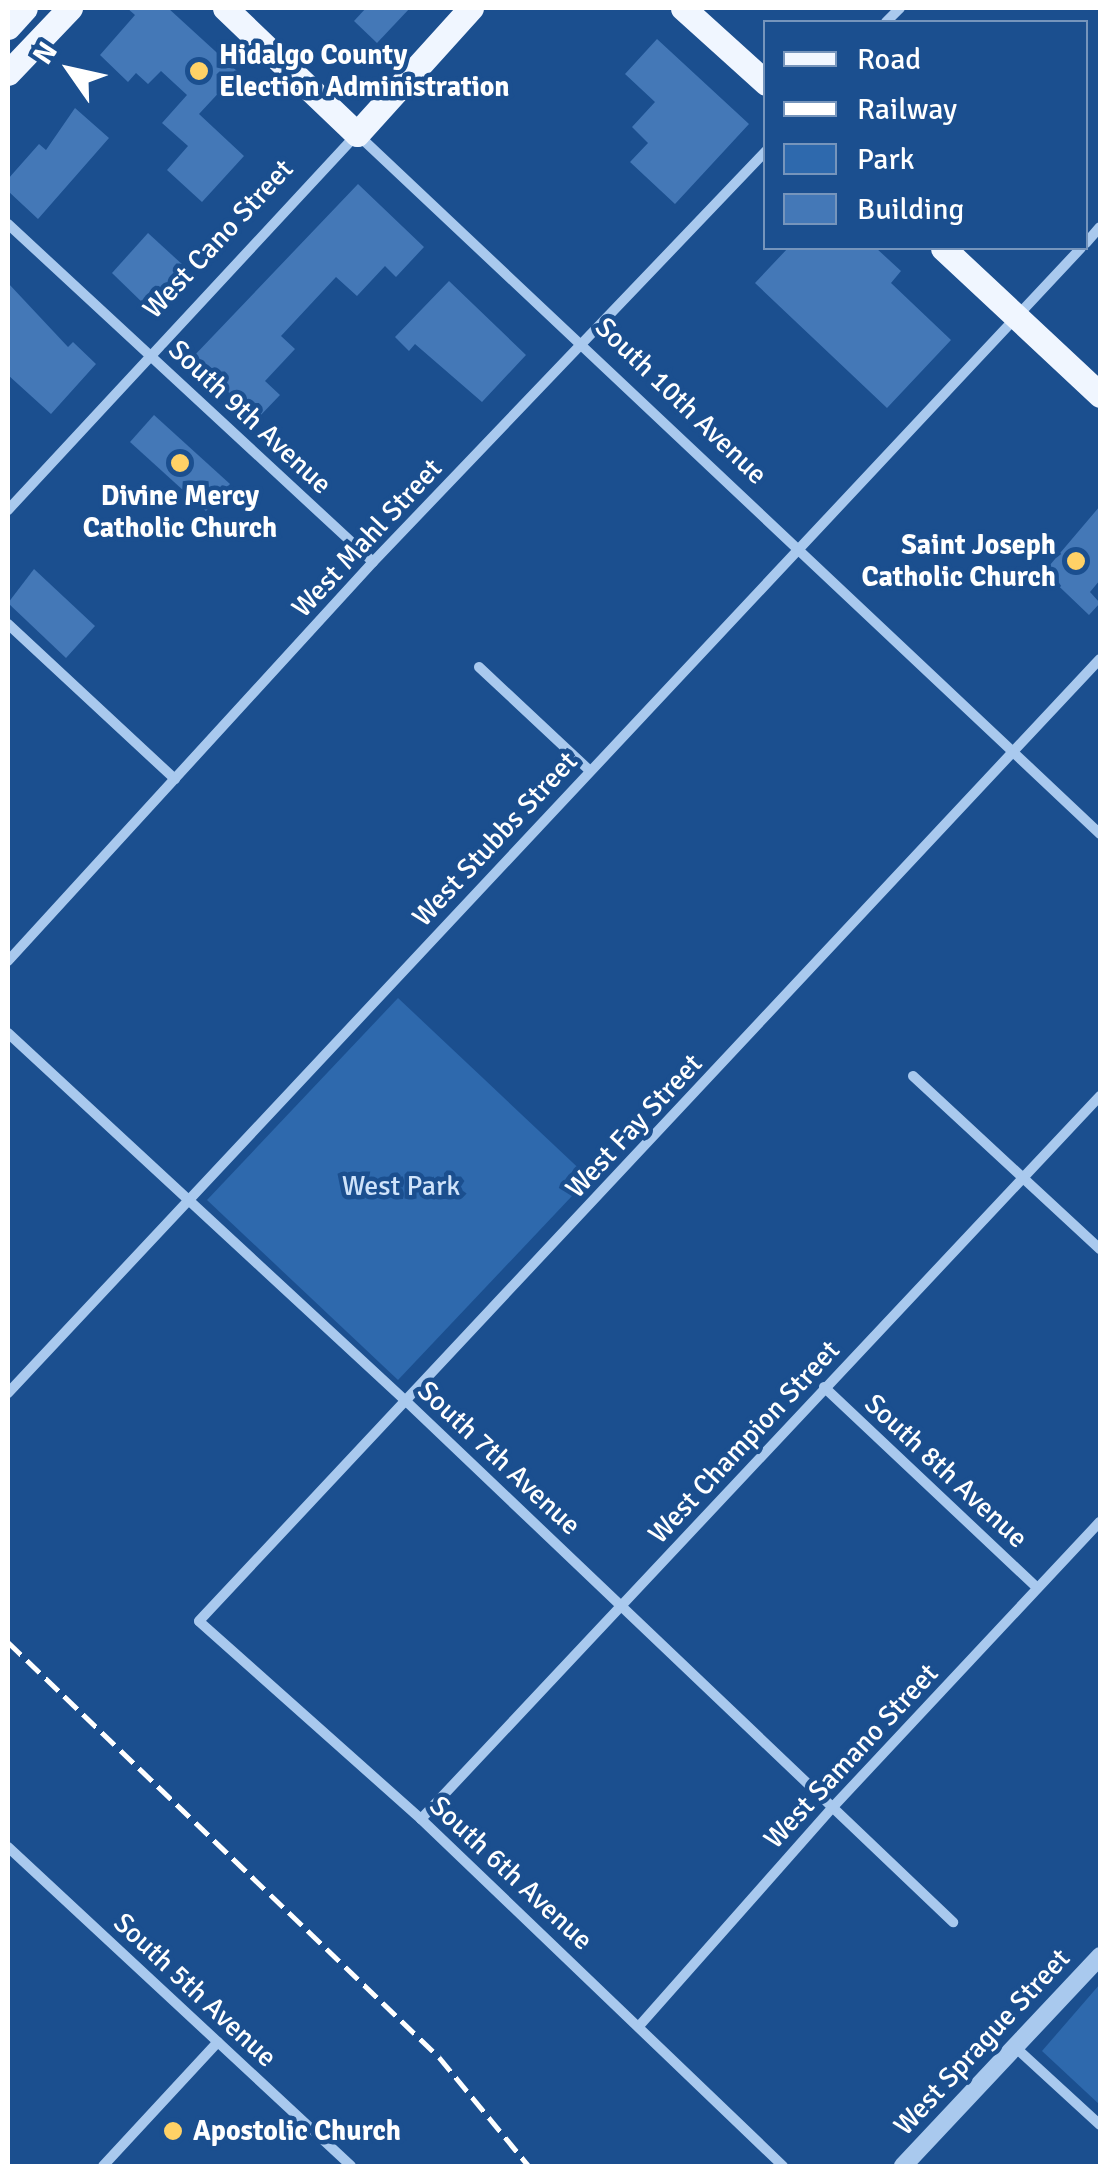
<!DOCTYPE html>
<html>
<head>
<meta charset="utf-8">
<style>
	body { margin:0 }
	#map { position:relative; width:1108px; height:2174px; overflow:hidden; background:#1b4f8f; font-family:Signika,sans-serif }
	div>[style] { position:absolute }
	[style*='--x'] { left:calc(var(--x)*1px); top:calc(var(--y)*1px); width:calc(var(--w)*1px); rotate:calc(var(--a)*1deg) }
	.green>* { inset:0; background:#2e69ad }
	.building>* { inset:0; background:#4478b7 }
	.minor>* { height:10px; margin:-5px; padding:0 5px; transform-origin:5px; border-radius:5px; background:#a9c9ee }
	.tertiary>* { height:18px; margin:-9px; padding:0 9px; transform-origin:9px; border-radius:9px; background:#a9c9ee }
	.primary>* { height:25px; margin:-12.5px; padding:0 12.5px; transform-origin:12.5px; border-radius:12.5px; background:#f0f6ff }
	.rail>* { height:5px; margin-top:-2.5px; transform-origin:0; background:repeating-linear-gradient(90deg,#fff 0 18px,transparent 0 26px) }
	.dots>* { width:28px; height:28px; translate:-50% -50%; box-sizing:border-box; border:5px solid #1b4f8f; border-radius:50% }
	span { translate:-50% -50%; white-space:nowrap; text-align:center; line-height:1.15; -webkit-text-stroke:9px #1b4f8f; paint-order:stroke }
	.poi-label { font-size:28px; color:#fff; font-weight:700 }
	.left { translate:0 -50%; text-align:left }
	.right { translate:-100% -50%; text-align:right }
	.street-label { font-size:28px; color:#fff }
	.park-label { font-size:28px; color:#cfe3fa }
	.frame { position:absolute; inset:0; border:10px solid #fff; pointer-events:none }
	.legend { position:absolute; left:763px; top:20px; width:325px; height:230px; box-sizing:border-box; background:#1b4f8f; border:2px solid #7695bc; margin:0; padding:12px 18px; list-style:none; font-size:30px; color:#fff }
	.legend li { display:flex; align-items:center; gap:20px; height:50px }
	.legend b { width:50px; border:2px solid #7695bc }
	.north { position:absolute; left:20px; top:20px; width:100px; height:100px; -webkit-text-stroke:8px #1b4f8f; paint-order:stroke; rotate:304deg; font-size:28px; font-weight:700; line-height:40px; text-align:center; color:#fff }
	.north::after { content:''; display:block; margin:auto; width:35px; height:45px; background:#fff; clip-path:polygon(50% 0,100% 100%,50% 72%,0 100%) }
</style>
</head>
<body>
<div id="map">
	<div class="green">
		<i style="clip-path:polygon(398px 998px,589px 1178px,398px 1380px,207px 1200px)"></i>
		<i style="clip-path:polygon(1100px 1984px,1100px 2105px,1042px 2051px)"></i>
	</div>
	<div class="building">
		<i style="clip-path:polygon(127px 8px,168px 8px,238px 72px,199px 114px,244px 156px,202px 202px,167px 170px,188px 146px,162px 123px,187px 95px,161px 71px,148px 84px,136px 73px,128px 82px,100px 55px,135px 15px)"></i>
		<i style="clip-path:polygon(366px 8px,410px 8px,377px 43px,354px 21px)"></i>
		<i style="clip-path:polygon(657px 39px,749px 124px,675px 204px,630px 162px,648px 143px,632px 127px,655px 102px,625px 74px)"></i>
		<i style="clip-path:polygon(75px 108px,109px 138px,38px 219px,8px 191px,8px 179px,39px 144px,46px 150px)"></i>
		<i style="clip-path:polygon(358px 184px,424px 247px,396px 277px,385px 266px,357px 296px,336px 277px,281px 336px,295px 349px,265px 381px,280px 395px,257px 419px,192px 358px)"></i>
		<i style="clip-path:polygon(148px 233px,184px 266px,147px 307px,112px 273px)"></i>
		<i style="clip-path:polygon(788px 248px,876px 248px,901px 271px,891px 283px,951px 340px,887px 408px,755px 283px)"></i>
		<i style="clip-path:polygon(449px 281px,526px 355px,482px 402px,415px 344px,409px 351px,395px 337px)"></i>
		<i style="clip-path:polygon(8px 283px,68px 347px,73px 342px,96px 364px,51px 414px,8px 375px)"></i>
		<i style="clip-path:polygon(154px 415px,230px 484px,206px 511px,130px 442px)"></i>
		<i style="clip-path:polygon(1100px 506px,1100px 580px,1090px 592px,1100px 603px,1089px 615px,1044px 572px)"></i>
		<i style="clip-path:polygon(34px 569px,95px 626px,66px 658px,8px 603px)"></i>
	</div>
	<div class="minor">
		<i style="--x:886;--y:22;--w:20;--a:-45"></i>
		<i style="--x:8;--y:224;--w:497;--a:42.8"></i>
		<i style="--x:1086;--y:243;--w:21;--a:-49"></i>
		<i style="--x:8;--y:510;--w:513;--a:-47.13"></i>
		<i style="--x:357;--y:134;--w:1021;--a:43.29"></i>
		<i style="--x:8;--y:624;--w:228;--a:42.9"></i>
		<i style="--x:479;--y:667;--w:151;--a:43.1"></i>
		<i style="--x:8;--y:961;--w:541;--a:-47.55"></i>
		<i style="--x:373;--y:562;--w:569;--a:-46.28"></i>
		<i style="--x:8;--y:1033;--w:545;--a:42.77"></i>
		<i style="--x:408;--y:1403;--w:753;--a:43.6"></i>
		<i style="--x:913;--y:1076;--w:255;--a:42.8"></i>
		<i style="--x:824;--y:1387;--w:293;--a:43.3"></i>
		<i style="--x:8;--y:1393;--w:1569;--a:-46.86"></i>
		<i style="--x:421;--y:1819;--w:992;--a:-46.8"></i>
		<i style="--x:8;--y:1847;--w:468;--a:42.9"></i>
		<i style="--x:640;--y:2025;--w:290;--a:-48.5"></i>
		<i style="--x:832;--y:1808;--w:392;--a:-46.9"></i>
		<i style="--x:1015;--y:2047;--w:115;--a:42.5"></i>
		<i style="--x:103;--y:2166;--w:169;--a:-47.2"></i>
		<i style="--x:783;--y:2166;--w:501;--a:-136.21"></i>
		<i style="--x:421;--y:1819;--w:297;--a:-138.3"></i>
		<i style="--x:199;--y:1621;--w:1318;--a:-46.88"></i>
	</div>
	<div class="tertiary">
		<i style="--x:903;--y:2166;--w:288;--a:-46.8"></i>
	</div>
	<div class="primary">
		<i style="--x:225;--y:8;--w:182;--a:43.7"></i>
		<i style="--x:357;--y:134;--w:170;--a:-47.9"></i>
		<i style="--x:683;--y:8;--w:112;--a:42.1"></i>
		<i style="--x:8;--y:27;--w:25;--a:-48"></i>
		<i style="--x:8;--y:73;--w:90;--a:-46.4"></i>
		<i style="--x:943;--y:248;--w:215;--a:43.1"></i>
	</div>
	<div class="rail">
		<i style="--x:8;--y:1642;--w:598;--a:43.92"></i>
		<i style="--x:439;--y:2057;--w:141;--a:50.5"></i>
	</div>
	<div class="dots">
		<i style="left:199px;top:71px;background:#ffd166"></i>
		<i style="left:180px;top:463px;background:#ffd166"></i>
		<i style="left:1076px;top:561px;background:#ffd166"></i>
		<i style="left:173px;top:2131px;background:#ffd166"></i>
	</div>
	<div class="poi-label">
		<span class="left" style="left:219px;top:71px">Hidalgo County<br>Election Administration</span>
		<span style="left:180px;top:512px">Divine Mercy<br>Catholic Church</span>
		<span class="right" style="left:1056px;top:561px">Saint Joseph<br>Catholic Church</span>
		<span class="left" style="left:193px;top:2131px">Apostolic Church</span>
	</div>
	<div class="street-label">
		<span style="left:218px;top:239px;rotate:-47deg">West Cano Street</span>
		<span style="left:681px;top:401px;rotate:44deg">South 10th Avenue</span>
		<span style="left:250px;top:417px;rotate:43deg">South 9th Avenue</span>
		<span style="left:367px;top:538px;rotate:-47deg">West Mahl Street</span>
		<span style="left:495px;top:839px;rotate:-47deg">West Stubbs Street</span>
		<span style="left:634px;top:1126px;rotate:-47deg">West Fay Street</span>
		<span style="left:744px;top:1442px;rotate:-47deg">West Champion Street</span>
		<span style="left:499px;top:1458px;rotate:43deg">South 7th Avenue</span>
		<span style="left:946px;top:1471px;rotate:43deg">South 8th Avenue</span>
		<span style="left:851px;top:1756px;rotate:-47deg">West Samano Street</span>
		<span style="left:511px;top:1873px;rotate:43deg">South 6th Avenue</span>
		<span style="left:195px;top:1990px;rotate:43deg">South 5th Avenue</span>
		<span style="left:982px;top:2042px;rotate:-47deg">West Sprague Street</span>
	</div>
	<div class="park-label">
		<span style="left:401px;top:1186px">West Park</span>
	</div>
	<div class="frame"></div>
	<ul class="legend">
	<li><b style="height:12px;background:#f0f6ff"></b>Road</li>
	<li><b style="height:12px;background:#fff"></b>Railway</li>
	<li><b style="height:28px;background:#2e69ad"></b>Park</li>
	<li><b style="height:28px;background:#4478b7"></b>Building</li>
	</ul>
	<div class="north">N</div>
</div>
</body>
</html>
